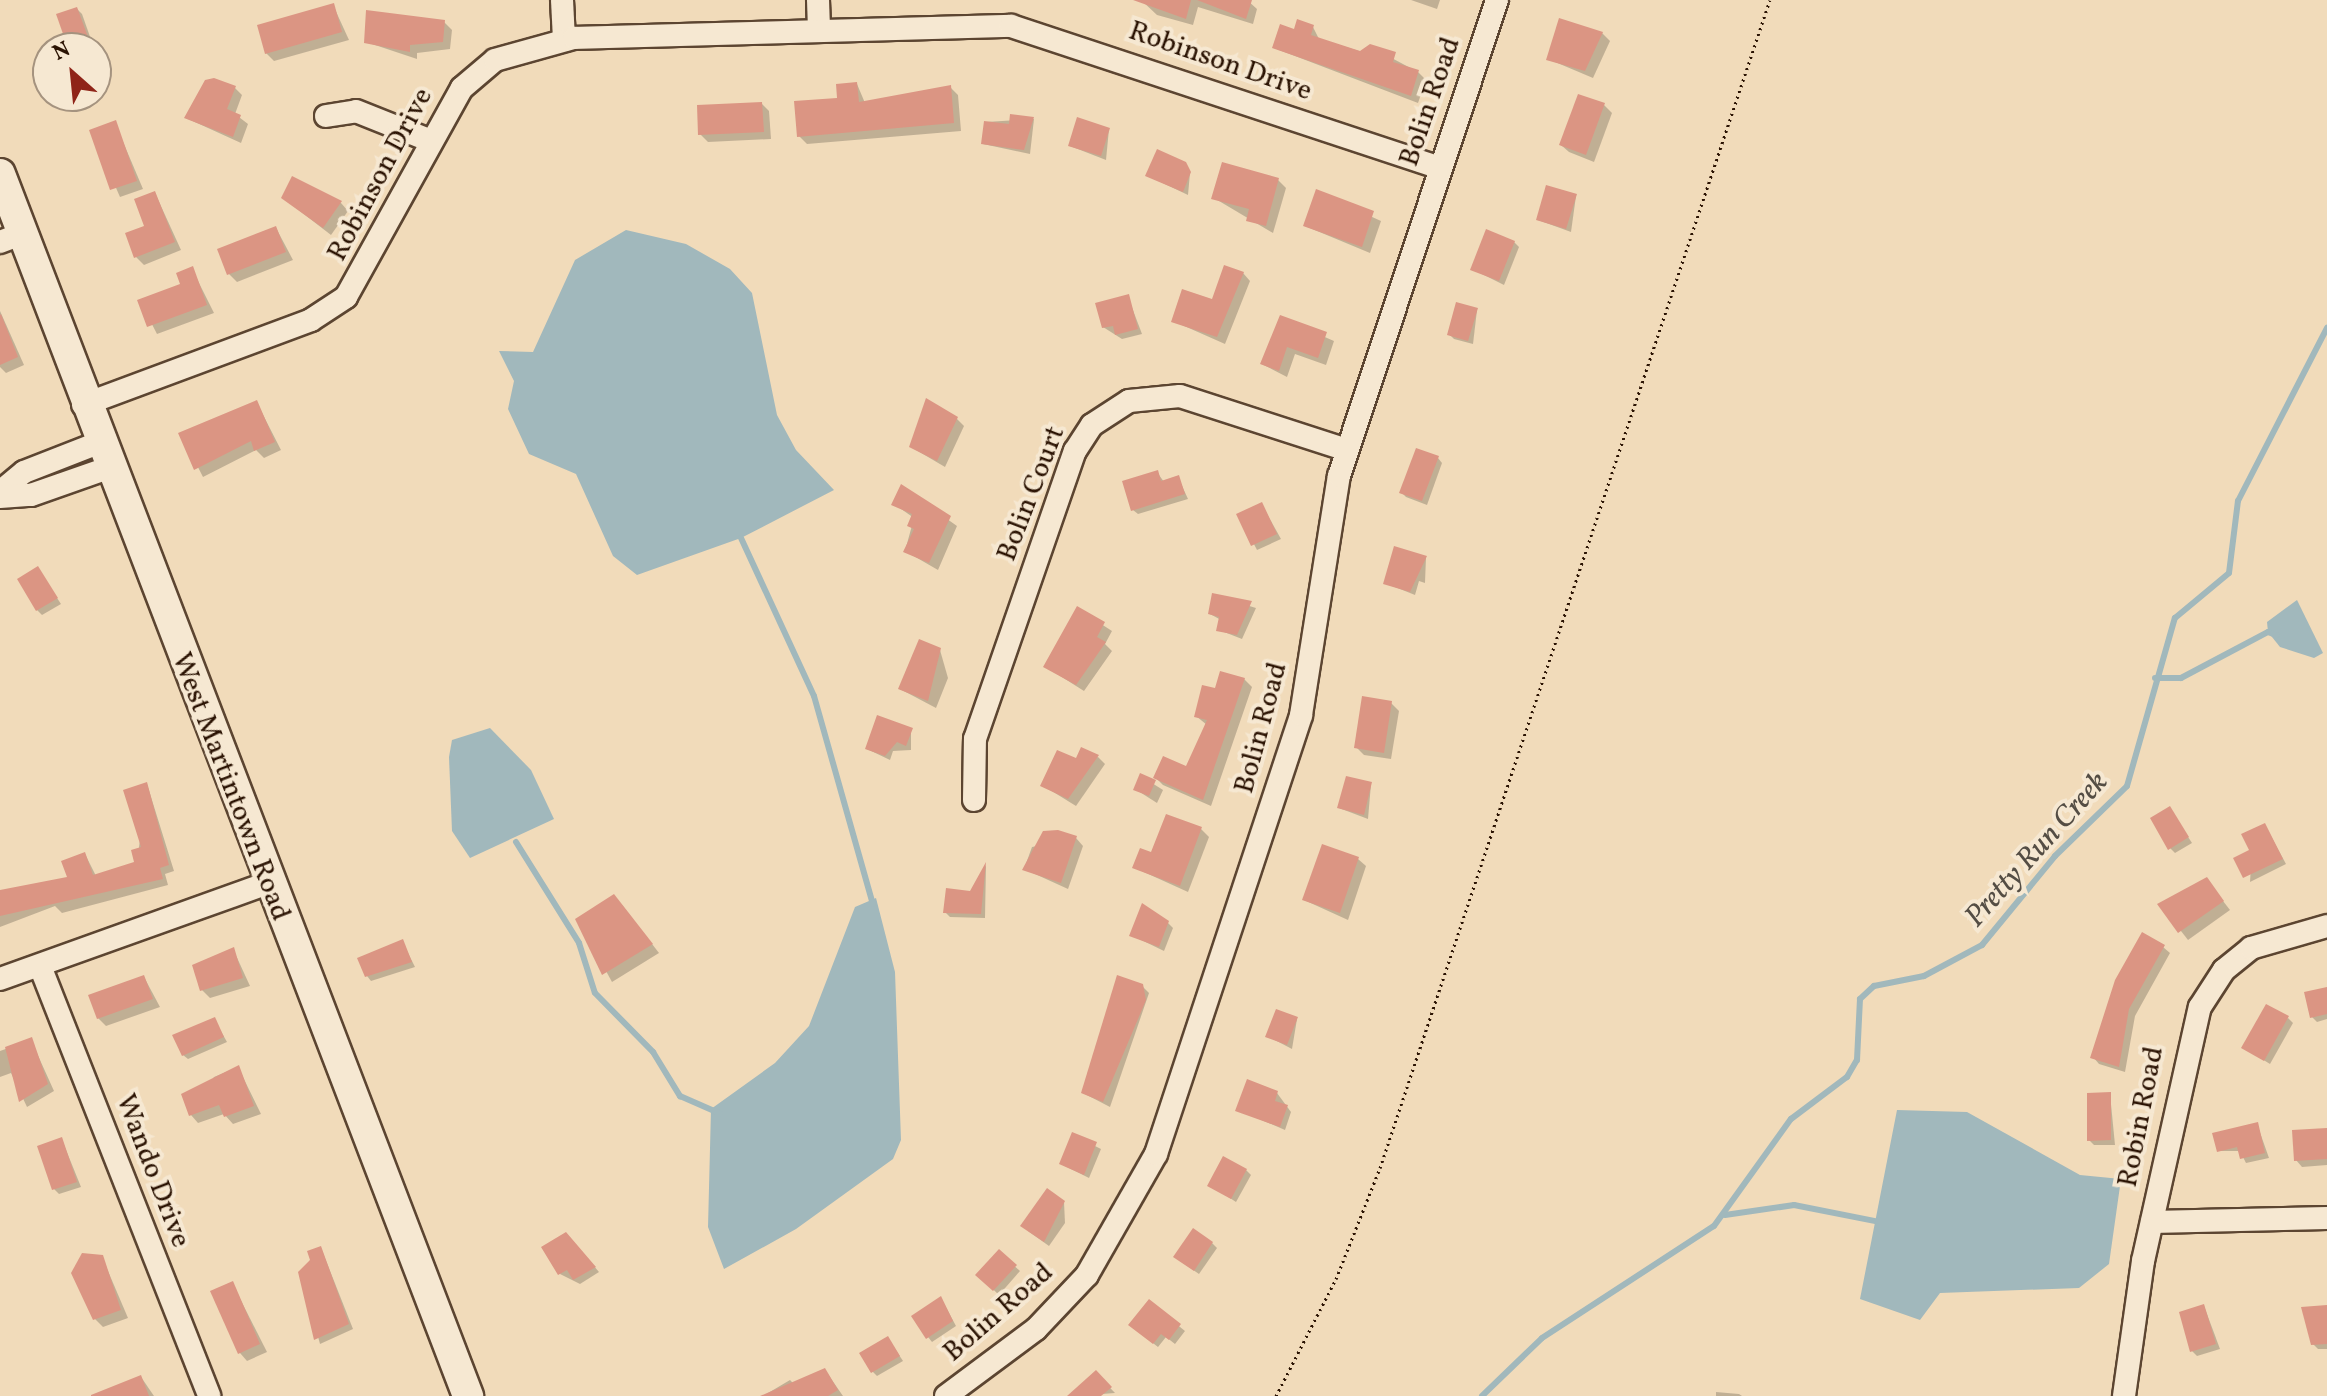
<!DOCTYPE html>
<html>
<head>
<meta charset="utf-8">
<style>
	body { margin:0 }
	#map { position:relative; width:2327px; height:1396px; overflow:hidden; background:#f1dbba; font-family:Vollkorn,serif }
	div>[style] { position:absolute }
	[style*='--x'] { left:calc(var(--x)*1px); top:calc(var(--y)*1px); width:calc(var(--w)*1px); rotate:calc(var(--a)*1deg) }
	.water>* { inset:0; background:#a1b8bc }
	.shadow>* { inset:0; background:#0003 }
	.stream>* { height:6px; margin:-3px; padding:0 3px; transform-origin:3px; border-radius:3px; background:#a1b8bc }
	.building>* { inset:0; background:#db9583 }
	.path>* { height:3px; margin-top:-1.5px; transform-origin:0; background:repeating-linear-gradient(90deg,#2b1303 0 2px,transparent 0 6px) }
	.roads { filter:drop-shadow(2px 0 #5c4531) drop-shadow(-2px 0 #5c4531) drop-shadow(0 2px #5c4531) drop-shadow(0 -2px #5c4531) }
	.street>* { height:22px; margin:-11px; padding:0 11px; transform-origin:11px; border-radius:11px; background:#f6e8d2 }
	.secondary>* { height:30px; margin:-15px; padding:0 15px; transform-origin:15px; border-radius:15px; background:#f6e8d2 }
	span { translate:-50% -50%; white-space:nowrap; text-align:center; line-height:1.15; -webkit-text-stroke:8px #f6e8d2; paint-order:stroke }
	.street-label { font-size:28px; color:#2b1303 }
	.water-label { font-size:30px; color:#544d44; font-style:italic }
	.north { position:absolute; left:32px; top:32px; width:80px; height:80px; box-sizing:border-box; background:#f6e8d2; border:2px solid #a5937f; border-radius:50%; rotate:333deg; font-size:22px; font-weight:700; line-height:32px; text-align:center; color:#2b1303 }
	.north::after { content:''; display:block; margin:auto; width:28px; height:36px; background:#8f2418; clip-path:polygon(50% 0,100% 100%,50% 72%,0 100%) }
</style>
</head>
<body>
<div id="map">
	<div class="water">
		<i style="clip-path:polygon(626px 230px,686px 244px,730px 269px,752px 293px,777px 415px,796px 450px,834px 490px,741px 538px,637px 575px,613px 556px,576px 474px,529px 454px,508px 409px,514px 381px,499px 351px,533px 352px,575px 260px)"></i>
		<i style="clip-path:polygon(2297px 600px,2323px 653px,2314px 658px,2280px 647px,2268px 632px,2267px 622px)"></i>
		<i style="clip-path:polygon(490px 728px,531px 770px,554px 819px,470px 858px,452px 831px,449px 757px,452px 740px)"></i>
		<i style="clip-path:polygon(876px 898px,895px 972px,901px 1140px,893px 1159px,796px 1229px,724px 1269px,708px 1227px,711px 1109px,775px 1063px,809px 1026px,855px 907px)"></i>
		<i style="clip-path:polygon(1897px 1110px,1967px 1112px,2080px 1175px,2121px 1179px,2109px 1264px,2079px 1288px,1940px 1293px,1920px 1320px,1860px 1299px)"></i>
	</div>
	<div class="shadow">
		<i style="clip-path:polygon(1141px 0,1247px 0,1257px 9px,1253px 24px,1198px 7px,1193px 25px,1157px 15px)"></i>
		<i style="clip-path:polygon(1411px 0,1440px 0,1437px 9px)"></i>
		<i style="clip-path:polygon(333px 5px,349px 40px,274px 61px,266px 53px)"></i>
		<i style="clip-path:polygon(77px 9px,82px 14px,94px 48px,70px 48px)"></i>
		<i style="clip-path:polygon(444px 22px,452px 30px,450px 49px,417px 53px,417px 59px,366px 42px)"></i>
		<i style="clip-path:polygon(1313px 27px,1319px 39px,1369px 54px,1371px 47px,1418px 72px,1426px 80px,1418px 103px,1274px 48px)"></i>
		<i style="clip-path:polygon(1602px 33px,1610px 41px,1593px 78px,1548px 59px)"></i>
		<i style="clip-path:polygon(857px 84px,865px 103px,951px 88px,958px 95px,961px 131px,807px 144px,799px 136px)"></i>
		<i style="clip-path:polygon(235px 88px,242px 95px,235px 114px,248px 124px,241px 143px,186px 118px)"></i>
		<i style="clip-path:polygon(762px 104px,769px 111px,771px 139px,708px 142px,700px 134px)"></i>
		<i style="clip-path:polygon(1604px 105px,1612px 113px,1594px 162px,1569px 152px,1561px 145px)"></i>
		<i style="clip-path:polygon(1034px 119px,1030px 154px,983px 144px,986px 122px)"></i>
		<i style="clip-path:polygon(115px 123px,143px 189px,120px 197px,91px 131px)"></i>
		<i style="clip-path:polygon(1109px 129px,1106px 160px,1070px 146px)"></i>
		<i style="clip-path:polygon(1190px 173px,1188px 195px,1148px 176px)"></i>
		<i style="clip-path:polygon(1278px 180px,1286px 188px,1273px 233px,1214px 198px)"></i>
		<i style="clip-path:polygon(1317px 192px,1381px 221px,1370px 253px,1305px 226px)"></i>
		<i style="clip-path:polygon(155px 193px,181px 250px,144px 265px,136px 257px)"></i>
		<i style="clip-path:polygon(1576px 196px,1571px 232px,1538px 220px)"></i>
		<i style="clip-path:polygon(283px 198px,341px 203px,348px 211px,331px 235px)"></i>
		<i style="clip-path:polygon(276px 228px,293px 260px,237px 282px,229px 274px)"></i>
		<i style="clip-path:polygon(1514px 242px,1519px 247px,1504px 285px,1472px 269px)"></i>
		<i style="clip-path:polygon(192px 269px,214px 313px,157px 334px,140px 301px,182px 285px)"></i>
		<i style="clip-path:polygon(1243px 273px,1250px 281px,1225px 344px,1173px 321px,1213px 301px)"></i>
		<i style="clip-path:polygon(1128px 297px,1142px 334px,1122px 339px,1103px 327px)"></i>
		<i style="clip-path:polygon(1477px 310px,1473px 344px,1454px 339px,1449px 334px)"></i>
		<i style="clip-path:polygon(0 311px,24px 365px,6px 373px,0 367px)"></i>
		<i style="clip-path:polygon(1281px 318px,1334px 341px,1326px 365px,1295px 354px,1287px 377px,1262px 364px)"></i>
		<i style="clip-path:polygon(257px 403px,281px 450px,264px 458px,256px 450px,203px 477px,181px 434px)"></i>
		<i style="clip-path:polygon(956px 418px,964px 426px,945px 467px,911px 447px)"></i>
		<i style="clip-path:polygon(1438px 458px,1442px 463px,1427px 505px,1406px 497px,1401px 492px)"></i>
		<i style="clip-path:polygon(1157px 472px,1164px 482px,1178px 477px,1188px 499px,1138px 514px,1133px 510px)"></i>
		<i style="clip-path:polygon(902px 487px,957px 526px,938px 570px,905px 551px,914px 518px,894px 504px)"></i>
		<i style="clip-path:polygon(1262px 505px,1281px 539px,1257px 550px,1239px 515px)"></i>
		<i style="clip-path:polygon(1426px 557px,1425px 583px,1419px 581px,1415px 595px,1385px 583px)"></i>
		<i style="clip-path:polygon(38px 569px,61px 604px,42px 615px,37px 610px)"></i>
		<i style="clip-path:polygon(1213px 595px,1256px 608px,1242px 639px,1219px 630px,1221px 620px,1210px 614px)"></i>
		<i style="clip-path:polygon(1078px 609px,1112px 631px,1105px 644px,1112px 651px,1084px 691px,1046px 667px)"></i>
		<i style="clip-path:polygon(940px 650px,948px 678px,936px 708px,900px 689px)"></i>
		<i style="clip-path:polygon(1244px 679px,1252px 687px,1211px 806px,1163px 785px,1156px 778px,1188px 769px,1207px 725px,1196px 716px,1217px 691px)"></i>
		<i style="clip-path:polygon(1391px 703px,1399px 711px,1391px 759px,1364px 755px,1356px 747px)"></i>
		<i style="clip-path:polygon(911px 730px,911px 750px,893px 751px,890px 760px,867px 749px)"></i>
		<i style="clip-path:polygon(1098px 757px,1105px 764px,1076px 806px,1042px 785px,1077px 761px)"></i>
		<i style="clip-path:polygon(1141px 776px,1163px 790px,1157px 803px,1135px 789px)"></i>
		<i style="clip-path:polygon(147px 784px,174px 871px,165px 874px,168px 885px,62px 913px,55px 906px,0 927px,0 894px,70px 878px,85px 854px,96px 876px,137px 863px)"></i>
		<i style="clip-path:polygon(1371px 784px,1368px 819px,1339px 808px)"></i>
		<i style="clip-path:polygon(2170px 809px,2192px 843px,2175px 853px,2170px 848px)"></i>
		<i style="clip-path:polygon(2265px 825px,2286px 864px,2250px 882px,2252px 851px)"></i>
		<i style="clip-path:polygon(1201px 829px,1209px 837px,1188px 892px,1135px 868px)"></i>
		<i style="clip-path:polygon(1076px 838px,1083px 846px,1068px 889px,1024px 869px,1032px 847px)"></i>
		<i style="clip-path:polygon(1358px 859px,1366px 866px,1348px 920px,1304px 900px)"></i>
		<i style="clip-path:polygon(986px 865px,985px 918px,950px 917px,945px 912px,971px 893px)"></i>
		<i style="clip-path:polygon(2206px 879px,2230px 910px,2188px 940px,2160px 904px)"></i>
		<i style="clip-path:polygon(622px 905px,659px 953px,612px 982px,578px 920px)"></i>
		<i style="clip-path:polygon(1168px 923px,1173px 928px,1164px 951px,1131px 935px)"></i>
		<i style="clip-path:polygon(402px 941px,415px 967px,371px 981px,367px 976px)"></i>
		<i style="clip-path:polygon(2163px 947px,2170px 953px,2135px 1016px,2125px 1072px,2099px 1064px,2093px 1057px)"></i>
		<i style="clip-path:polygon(233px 949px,250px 986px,210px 998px,202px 990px)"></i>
		<i style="clip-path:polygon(144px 977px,160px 1007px,106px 1026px,98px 1018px)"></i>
		<i style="clip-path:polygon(1142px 986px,1149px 993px,1110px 1107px,1083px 1093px)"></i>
		<i style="clip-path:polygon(2327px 989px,2327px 1019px,2317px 1022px,2312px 1017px)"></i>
		<i style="clip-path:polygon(2288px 1018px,2293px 1023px,2270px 1064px,2244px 1048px)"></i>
		<i style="clip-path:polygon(214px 1019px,227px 1042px,188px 1059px,183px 1055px)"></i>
		<i style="clip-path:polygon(1297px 1019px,1292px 1049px,1267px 1036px)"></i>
		<i style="clip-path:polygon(31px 1040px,54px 1091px,27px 1107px,11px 1073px,0 1077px,0 1051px)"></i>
		<i style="clip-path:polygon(238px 1067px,261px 1114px,233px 1124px,224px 1114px,198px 1123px,191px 1115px,214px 1077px)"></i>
		<i style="clip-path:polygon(1277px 1093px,1291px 1112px,1285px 1130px,1238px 1110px)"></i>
		<i style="clip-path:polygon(2110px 1094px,2115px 1145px,2094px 1145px,2089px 1140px)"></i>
		<i style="clip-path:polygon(2257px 1124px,2269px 1158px,2246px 1163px,2240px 1151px,2218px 1151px)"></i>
		<i style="clip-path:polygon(2327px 1130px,2327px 1165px,2302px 1167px,2296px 1160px)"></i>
		<i style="clip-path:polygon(1073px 1135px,1101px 1149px,1089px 1178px,1061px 1164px)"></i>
		<i style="clip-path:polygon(62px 1140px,81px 1187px,59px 1194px,54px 1189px)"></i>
		<i style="clip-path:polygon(1246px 1170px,1251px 1175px,1236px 1202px,1210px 1185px)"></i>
		<i style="clip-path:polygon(1064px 1202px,1065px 1223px,1049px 1246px,1028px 1231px)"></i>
		<i style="clip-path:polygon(571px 1239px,599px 1272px,580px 1284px,560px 1274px)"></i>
		<i style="clip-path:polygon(1212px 1243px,1217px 1248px,1199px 1274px,1180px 1261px)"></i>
		<i style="clip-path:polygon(321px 1248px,353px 1329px,320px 1344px,300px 1272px)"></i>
		<i style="clip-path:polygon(999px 1252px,1020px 1271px,999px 1295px,978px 1275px)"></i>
		<i style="clip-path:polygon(102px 1257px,128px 1318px,103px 1327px,95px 1319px)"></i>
		<i style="clip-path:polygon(232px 1283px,267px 1352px,247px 1361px,240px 1353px)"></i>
		<i style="clip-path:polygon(941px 1298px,956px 1326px,932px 1342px,928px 1337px)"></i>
		<i style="clip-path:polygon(1149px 1302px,1185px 1331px,1175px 1344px,1166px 1337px,1158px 1347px,1136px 1330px)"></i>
		<i style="clip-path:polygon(2204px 1306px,2220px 1349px,2197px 1356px,2192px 1351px)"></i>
		<i style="clip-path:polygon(2327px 1307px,2327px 1349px,2318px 1349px,2313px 1344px)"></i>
		<i style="clip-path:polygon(888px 1338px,903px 1361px,877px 1376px,872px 1371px)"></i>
		<i style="clip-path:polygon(825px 1370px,843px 1396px,763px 1396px,790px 1380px,797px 1387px)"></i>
		<i style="clip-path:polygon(1096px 1373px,1115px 1393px,1076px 1396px)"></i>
		<i style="clip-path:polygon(141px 1377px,154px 1396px,121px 1396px)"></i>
		<i style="clip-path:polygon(1716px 1392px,1739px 1394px,1742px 1396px,1716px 1396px)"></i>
	</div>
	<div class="stream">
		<i style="--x:741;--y:538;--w:174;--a:65.2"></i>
		<i style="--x:814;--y:696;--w:216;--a:74.2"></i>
		<i style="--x:2155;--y:678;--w:26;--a:0"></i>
		<i style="--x:2181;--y:678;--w:98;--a:-27.9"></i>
		<i style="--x:2268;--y:632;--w:9;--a:21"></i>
		<i style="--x:516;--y:842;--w:119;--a:58"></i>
		<i style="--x:579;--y:943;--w:52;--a:72.3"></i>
		<i style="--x:595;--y:993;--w:83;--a:45.5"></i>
		<i style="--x:653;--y:1052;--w:52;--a:58.5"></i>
		<i style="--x:680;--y:1096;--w:43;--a:23.6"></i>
		<i style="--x:1725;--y:1215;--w:70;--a:-8.2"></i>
		<i style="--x:1794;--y:1205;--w:83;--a:11.2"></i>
		<i style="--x:1482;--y:1396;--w:83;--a:-44"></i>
		<i style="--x:1542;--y:1338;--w:205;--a:-33.1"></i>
		<i style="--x:1714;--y:1226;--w:132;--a:-54.3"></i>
		<i style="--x:1791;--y:1119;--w:70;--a:-36.9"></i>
		<i style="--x:1847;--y:1077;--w:20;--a:-60"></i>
		<i style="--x:1857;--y:1060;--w:61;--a:-87.2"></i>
		<i style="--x:1860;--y:999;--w:19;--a:-43"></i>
		<i style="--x:1874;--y:986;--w:51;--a:-11.3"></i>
		<i style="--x:1924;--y:976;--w:66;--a:-28.1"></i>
		<i style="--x:1982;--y:945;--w:115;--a:-50.6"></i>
		<i style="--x:2055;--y:856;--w:100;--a:-44.2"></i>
		<i style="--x:2127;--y:786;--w:175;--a:-74.1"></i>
		<i style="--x:2175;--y:618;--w:70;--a:-39.8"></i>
		<i style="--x:2229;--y:573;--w:73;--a:-82.9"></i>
		<i style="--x:2238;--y:501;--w:195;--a:-62.8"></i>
	</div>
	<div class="building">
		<i style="clip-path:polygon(1133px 0,1191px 0,1186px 19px)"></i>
		<i style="clip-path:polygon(1197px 0,1252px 0,1246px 19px)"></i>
		<i style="clip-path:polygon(334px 3px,342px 32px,265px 54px,257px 25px)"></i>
		<i style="clip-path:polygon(77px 7px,92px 48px,68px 48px,56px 14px)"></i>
		<i style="clip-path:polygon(366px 10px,445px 20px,443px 42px,410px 45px,410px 52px,364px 43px)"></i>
		<i style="clip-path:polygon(1559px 18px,1603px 32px,1585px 71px,1546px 60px)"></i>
		<i style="clip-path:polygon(1297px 19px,1314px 25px,1311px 35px,1360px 51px,1370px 44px,1396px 52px,1393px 62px,1419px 70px,1411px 96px,1272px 48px,1280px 24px,1294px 29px)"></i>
		<i style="clip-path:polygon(214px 78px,236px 86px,227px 109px,241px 115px,233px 137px,184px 118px,205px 80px)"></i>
		<i style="clip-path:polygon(857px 82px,859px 102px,951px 85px,954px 123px,797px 137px,794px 101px,837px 98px,836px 84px)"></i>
		<i style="clip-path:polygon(1578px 94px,1605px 103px,1586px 155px,1559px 145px)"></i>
		<i style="clip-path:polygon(762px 102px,764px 132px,698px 135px,697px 105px)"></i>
		<i style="clip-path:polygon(1010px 114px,1034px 117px,1024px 150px,981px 144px,984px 121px,1009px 124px)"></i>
		<i style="clip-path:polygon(1077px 117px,1110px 128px,1101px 156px,1068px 146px)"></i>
		<i style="clip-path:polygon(116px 120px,137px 181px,110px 190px,89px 130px)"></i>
		<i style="clip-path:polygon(1157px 149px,1186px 162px,1191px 172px,1183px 192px,1145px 176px)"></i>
		<i style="clip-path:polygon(1222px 162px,1279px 178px,1266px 226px,1246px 221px,1249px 209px,1211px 199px)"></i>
		<i style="clip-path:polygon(292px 176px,342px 201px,323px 228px,281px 198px)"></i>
		<i style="clip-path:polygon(1546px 185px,1577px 194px,1566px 229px,1536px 220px)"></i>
		<i style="clip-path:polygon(1316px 189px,1374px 211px,1362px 247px,1303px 226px)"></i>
		<i style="clip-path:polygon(155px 191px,175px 242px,134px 258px,125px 233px,144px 226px,134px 199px)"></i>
		<i style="clip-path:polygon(276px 226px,286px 252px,227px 275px,217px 249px)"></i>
		<i style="clip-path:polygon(1486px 229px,1515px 241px,1499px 281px,1470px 270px)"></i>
		<i style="clip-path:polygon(1224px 265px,1244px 272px,1217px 337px,1171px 322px,1182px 289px,1212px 299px)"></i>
		<i style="clip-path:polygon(193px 266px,207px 305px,147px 327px,137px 300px,180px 284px,176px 273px)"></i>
		<i style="clip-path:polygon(1129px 294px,1138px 329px,1115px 335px,1113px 326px,1102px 328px,1095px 303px)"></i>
		<i style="clip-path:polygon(1456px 302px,1478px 308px,1468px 341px,1447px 335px)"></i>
		<i style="clip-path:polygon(1px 314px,18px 357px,0 365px,0 315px)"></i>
		<i style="clip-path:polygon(1280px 315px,1327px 332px,1318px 358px,1287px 347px,1279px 371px,1260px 364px)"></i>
		<i style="clip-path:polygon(926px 398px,958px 417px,937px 461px,909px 447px)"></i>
		<i style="clip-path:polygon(257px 400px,275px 442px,254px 451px,251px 441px,194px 470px,178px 433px)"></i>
		<i style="clip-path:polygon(1416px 448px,1439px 456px,1422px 501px,1399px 493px)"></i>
		<i style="clip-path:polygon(1158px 470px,1161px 481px,1179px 475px,1185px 494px,1131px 511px,1122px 481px)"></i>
		<i style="clip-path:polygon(901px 484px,951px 516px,929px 563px,903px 552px,914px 529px,907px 526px,912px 514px,891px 505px)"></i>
		<i style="clip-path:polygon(1262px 502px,1277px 534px,1251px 546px,1236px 514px)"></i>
		<i style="clip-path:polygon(1394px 546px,1427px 556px,1410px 592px,1383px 584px)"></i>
		<i style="clip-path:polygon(38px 566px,58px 598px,36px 611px,17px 579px)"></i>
		<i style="clip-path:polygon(1212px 593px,1252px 601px,1237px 635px,1216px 631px,1219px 617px,1208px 614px)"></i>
		<i style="clip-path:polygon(1077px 606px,1105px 622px,1097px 637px,1106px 642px,1076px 685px,1043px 667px)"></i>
		<i style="clip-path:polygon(919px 639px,941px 648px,928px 701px,898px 689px)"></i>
		<i style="clip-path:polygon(1220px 671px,1245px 678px,1203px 800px,1153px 778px,1163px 756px,1186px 766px,1207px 720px,1194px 717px,1202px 685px,1215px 688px)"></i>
		<i style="clip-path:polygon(1362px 696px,1392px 701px,1384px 753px,1354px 748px)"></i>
		<i style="clip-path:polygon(877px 715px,913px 728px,906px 746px,897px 742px,885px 756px,865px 749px)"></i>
		<i style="clip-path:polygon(1081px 747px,1099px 755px,1068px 799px,1040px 786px,1057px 750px,1076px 758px)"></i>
		<i style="clip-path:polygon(1140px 773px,1156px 780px,1149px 796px,1133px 790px)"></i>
		<i style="clip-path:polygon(1346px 776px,1372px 782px,1364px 815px,1337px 808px)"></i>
		<i style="clip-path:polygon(147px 782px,169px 865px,160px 868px,163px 879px,0 916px,0 890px,67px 877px,61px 861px,85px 852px,93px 875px,134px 862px,131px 850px,141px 847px,123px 790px)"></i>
		<i style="clip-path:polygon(2170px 806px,2189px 837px,2168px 850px,2150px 818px)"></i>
		<i style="clip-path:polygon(1166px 814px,1202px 827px,1180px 886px,1132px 868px,1140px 848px,1151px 852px)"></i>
		<i style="clip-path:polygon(2265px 823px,2283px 859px,2243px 878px,2233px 858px,2249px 850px,2241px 834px)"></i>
		<i style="clip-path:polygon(1058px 830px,1077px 836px,1061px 883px,1022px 870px,1043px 831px)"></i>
		<i style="clip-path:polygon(1322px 844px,1359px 857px,1340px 913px,1302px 900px)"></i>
		<i style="clip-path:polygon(986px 862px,981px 914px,943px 913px,946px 888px,970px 891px)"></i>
		<i style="clip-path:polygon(2207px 877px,2224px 901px,2178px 933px,2157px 904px)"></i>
		<i style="clip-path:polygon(614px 894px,653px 944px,602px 975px,575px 919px)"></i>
		<i style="clip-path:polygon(1142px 903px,1169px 921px,1159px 947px,1129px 936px)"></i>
		<i style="clip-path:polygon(2142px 932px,2165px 945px,2129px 1009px,2119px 1067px,2090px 1058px,2115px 980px)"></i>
		<i style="clip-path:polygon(403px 939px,412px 962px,365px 977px,357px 958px)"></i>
		<i style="clip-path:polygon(234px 947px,243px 978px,200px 991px,192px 965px)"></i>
		<i style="clip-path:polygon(144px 975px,153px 999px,97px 1019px,88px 995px)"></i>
		<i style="clip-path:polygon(1117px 975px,1143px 984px,1146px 1000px,1103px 1102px,1081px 1093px)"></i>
		<i style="clip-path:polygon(2327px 987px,2327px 1014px,2310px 1018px,2304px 992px)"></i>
		<i style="clip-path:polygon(2266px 1004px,2289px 1016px,2264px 1061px,2241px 1048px)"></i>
		<i style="clip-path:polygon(1276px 1009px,1298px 1017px,1287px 1045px,1265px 1037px)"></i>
		<i style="clip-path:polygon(215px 1017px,224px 1037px,182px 1056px,172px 1035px)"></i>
		<i style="clip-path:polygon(32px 1037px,48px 1084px,19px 1102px,5px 1047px)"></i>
		<i style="clip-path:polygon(239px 1065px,254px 1106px,224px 1117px,219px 1105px,189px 1116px,181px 1094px)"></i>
		<i style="clip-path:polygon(1247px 1079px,1278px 1091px,1275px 1101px,1288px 1105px,1280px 1127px,1235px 1111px)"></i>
		<i style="clip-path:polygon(2111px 1092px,2111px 1140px,2087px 1141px,2087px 1093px)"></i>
		<i style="clip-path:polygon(2258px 1122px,2265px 1153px,2240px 1159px,2237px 1147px,2217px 1152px,2212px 1133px)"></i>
		<i style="clip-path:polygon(2327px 1128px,2327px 1159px,2294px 1161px,2292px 1130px)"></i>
		<i style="clip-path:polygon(1072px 1132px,1097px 1142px,1084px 1175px,1059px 1164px)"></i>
		<i style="clip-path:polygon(62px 1137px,77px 1182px,52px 1190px,37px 1146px)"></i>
		<i style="clip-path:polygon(1223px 1156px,1247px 1169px,1231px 1199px,1207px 1186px)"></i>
		<i style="clip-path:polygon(1047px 1188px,1065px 1201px,1044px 1242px,1020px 1226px)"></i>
		<i style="clip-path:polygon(1193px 1228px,1213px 1242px,1194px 1271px,1173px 1257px)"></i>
		<i style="clip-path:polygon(566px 1232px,596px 1267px,573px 1280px,567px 1270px,558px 1275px,541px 1247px)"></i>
		<i style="clip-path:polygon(321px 1246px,349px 1324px,314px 1340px,298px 1272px,310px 1260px,307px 1251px)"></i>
		<i style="clip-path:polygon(999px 1249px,1017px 1265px,993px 1291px,975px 1275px)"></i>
		<i style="clip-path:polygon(82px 1253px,103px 1255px,121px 1310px,93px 1320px,71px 1273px)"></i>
		<i style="clip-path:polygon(233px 1281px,260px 1344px,238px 1354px,210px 1291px)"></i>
		<i style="clip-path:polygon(941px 1296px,953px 1321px,926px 1339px,911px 1316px)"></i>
		<i style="clip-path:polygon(1149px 1299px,1181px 1324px,1169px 1340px,1161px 1334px,1153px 1344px,1128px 1325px)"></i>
		<i style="clip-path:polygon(2204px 1304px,2216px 1344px,2190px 1352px,2179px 1312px)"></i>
		<i style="clip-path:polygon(2327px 1305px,2327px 1344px,2311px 1345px,2301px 1307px)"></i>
		<i style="clip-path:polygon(888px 1336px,900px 1356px,871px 1373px,859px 1353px)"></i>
		<i style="clip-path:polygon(825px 1368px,838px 1390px,828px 1396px,760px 1396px)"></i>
		<i style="clip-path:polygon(1096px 1370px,1112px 1387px,1101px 1396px,1067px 1396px)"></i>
		<i style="clip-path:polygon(141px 1375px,149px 1396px,91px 1396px,91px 1395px)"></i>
	</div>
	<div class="path">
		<i style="--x:1276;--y:1396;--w:131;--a:-62.9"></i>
		<i style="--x:1336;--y:1279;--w:119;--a:-68.4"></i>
		<i style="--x:1380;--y:1168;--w:1231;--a:-71.54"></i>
	</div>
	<div class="roads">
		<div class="street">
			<i style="--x:562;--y:0;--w:40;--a:87.1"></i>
			<i style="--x:818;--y:0;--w:28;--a:88"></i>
			<i style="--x:326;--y:116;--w:30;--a:-9"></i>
			<i style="--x:356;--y:111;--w:81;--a:21.8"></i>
			<i style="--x:0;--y:242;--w:22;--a:-21"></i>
			<i style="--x:83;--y:405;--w:243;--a:-20.4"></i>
			<i style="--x:311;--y:320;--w:42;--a:-33.3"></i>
			<i style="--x:346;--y:297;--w:239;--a:-61"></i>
			<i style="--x:462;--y:88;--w:43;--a:-40.3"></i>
			<i style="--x:495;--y:60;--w:82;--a:-15.6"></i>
			<i style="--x:574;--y:38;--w:437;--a:-1.6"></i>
			<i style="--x:1011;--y:26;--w:452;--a:18.3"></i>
			<i style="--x:0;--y:492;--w:31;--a:-40"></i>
			<i style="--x:24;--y:472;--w:79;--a:-21.4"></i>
			<i style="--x:0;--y:497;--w:31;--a:-4"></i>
			<i style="--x:31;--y:495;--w:82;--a:-19.3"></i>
			<i style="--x:974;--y:800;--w:61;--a:-89.1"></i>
			<i style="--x:975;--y:739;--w:305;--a:-70.9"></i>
			<i style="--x:1075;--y:451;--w:31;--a:-57"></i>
			<i style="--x:1092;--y:425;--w:44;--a:-33"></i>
			<i style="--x:1129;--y:401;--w:51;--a:-5.6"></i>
			<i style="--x:1180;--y:396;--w:176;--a:17.9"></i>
			<i style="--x:40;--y:966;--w:462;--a:68.5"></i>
			<i style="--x:0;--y:979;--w:282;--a:-19.7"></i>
			<i style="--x:2152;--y:1222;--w:175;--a:-1.3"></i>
			<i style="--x:946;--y:1396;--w:112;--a:-36.7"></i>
			<i style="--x:1036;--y:1329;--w:74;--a:-46.6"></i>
			<i style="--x:1087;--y:1275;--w:139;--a:-60.3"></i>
			<i style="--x:1156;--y:1154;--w:462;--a:-71.7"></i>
			<i style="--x:1301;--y:715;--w:242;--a:-81"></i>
			<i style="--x:1339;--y:476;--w:502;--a:-71.64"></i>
			<i style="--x:2124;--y:1396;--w:136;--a:-82"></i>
			<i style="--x:2143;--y:1261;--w:260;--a:-77.4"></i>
			<i style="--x:2200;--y:1007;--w:44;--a:-57"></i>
			<i style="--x:2224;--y:970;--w:35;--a:-39"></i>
			<i style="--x:2251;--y:948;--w:79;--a:-16.1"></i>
		</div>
		<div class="secondary">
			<i style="--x:0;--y:174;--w:1309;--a:69.04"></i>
		</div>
	</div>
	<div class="street-label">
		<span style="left:1220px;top:62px;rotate:19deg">Robinson Drive</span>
		<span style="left:1431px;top:102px;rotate:-71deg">Bolin Road</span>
		<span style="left:381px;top:175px;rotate:-62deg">Robinson Drive</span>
		<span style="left:1032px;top:494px;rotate:-69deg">Bolin Court</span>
		<span style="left:1262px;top:728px;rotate:-75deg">Bolin Road</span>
		<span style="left:230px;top:787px;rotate:69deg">West Martintown Road</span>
		<span style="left:2142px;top:1117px;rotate:-79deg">Robin Road</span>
		<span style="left:152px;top:1171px;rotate:69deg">Wando Drive</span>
		<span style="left:999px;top:1313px;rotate:-41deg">Bolin Road</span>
	</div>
	<div class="water-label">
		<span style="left:2037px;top:850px;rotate:-48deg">Pretty Run Creek</span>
	</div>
	<div class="north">N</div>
</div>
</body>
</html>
